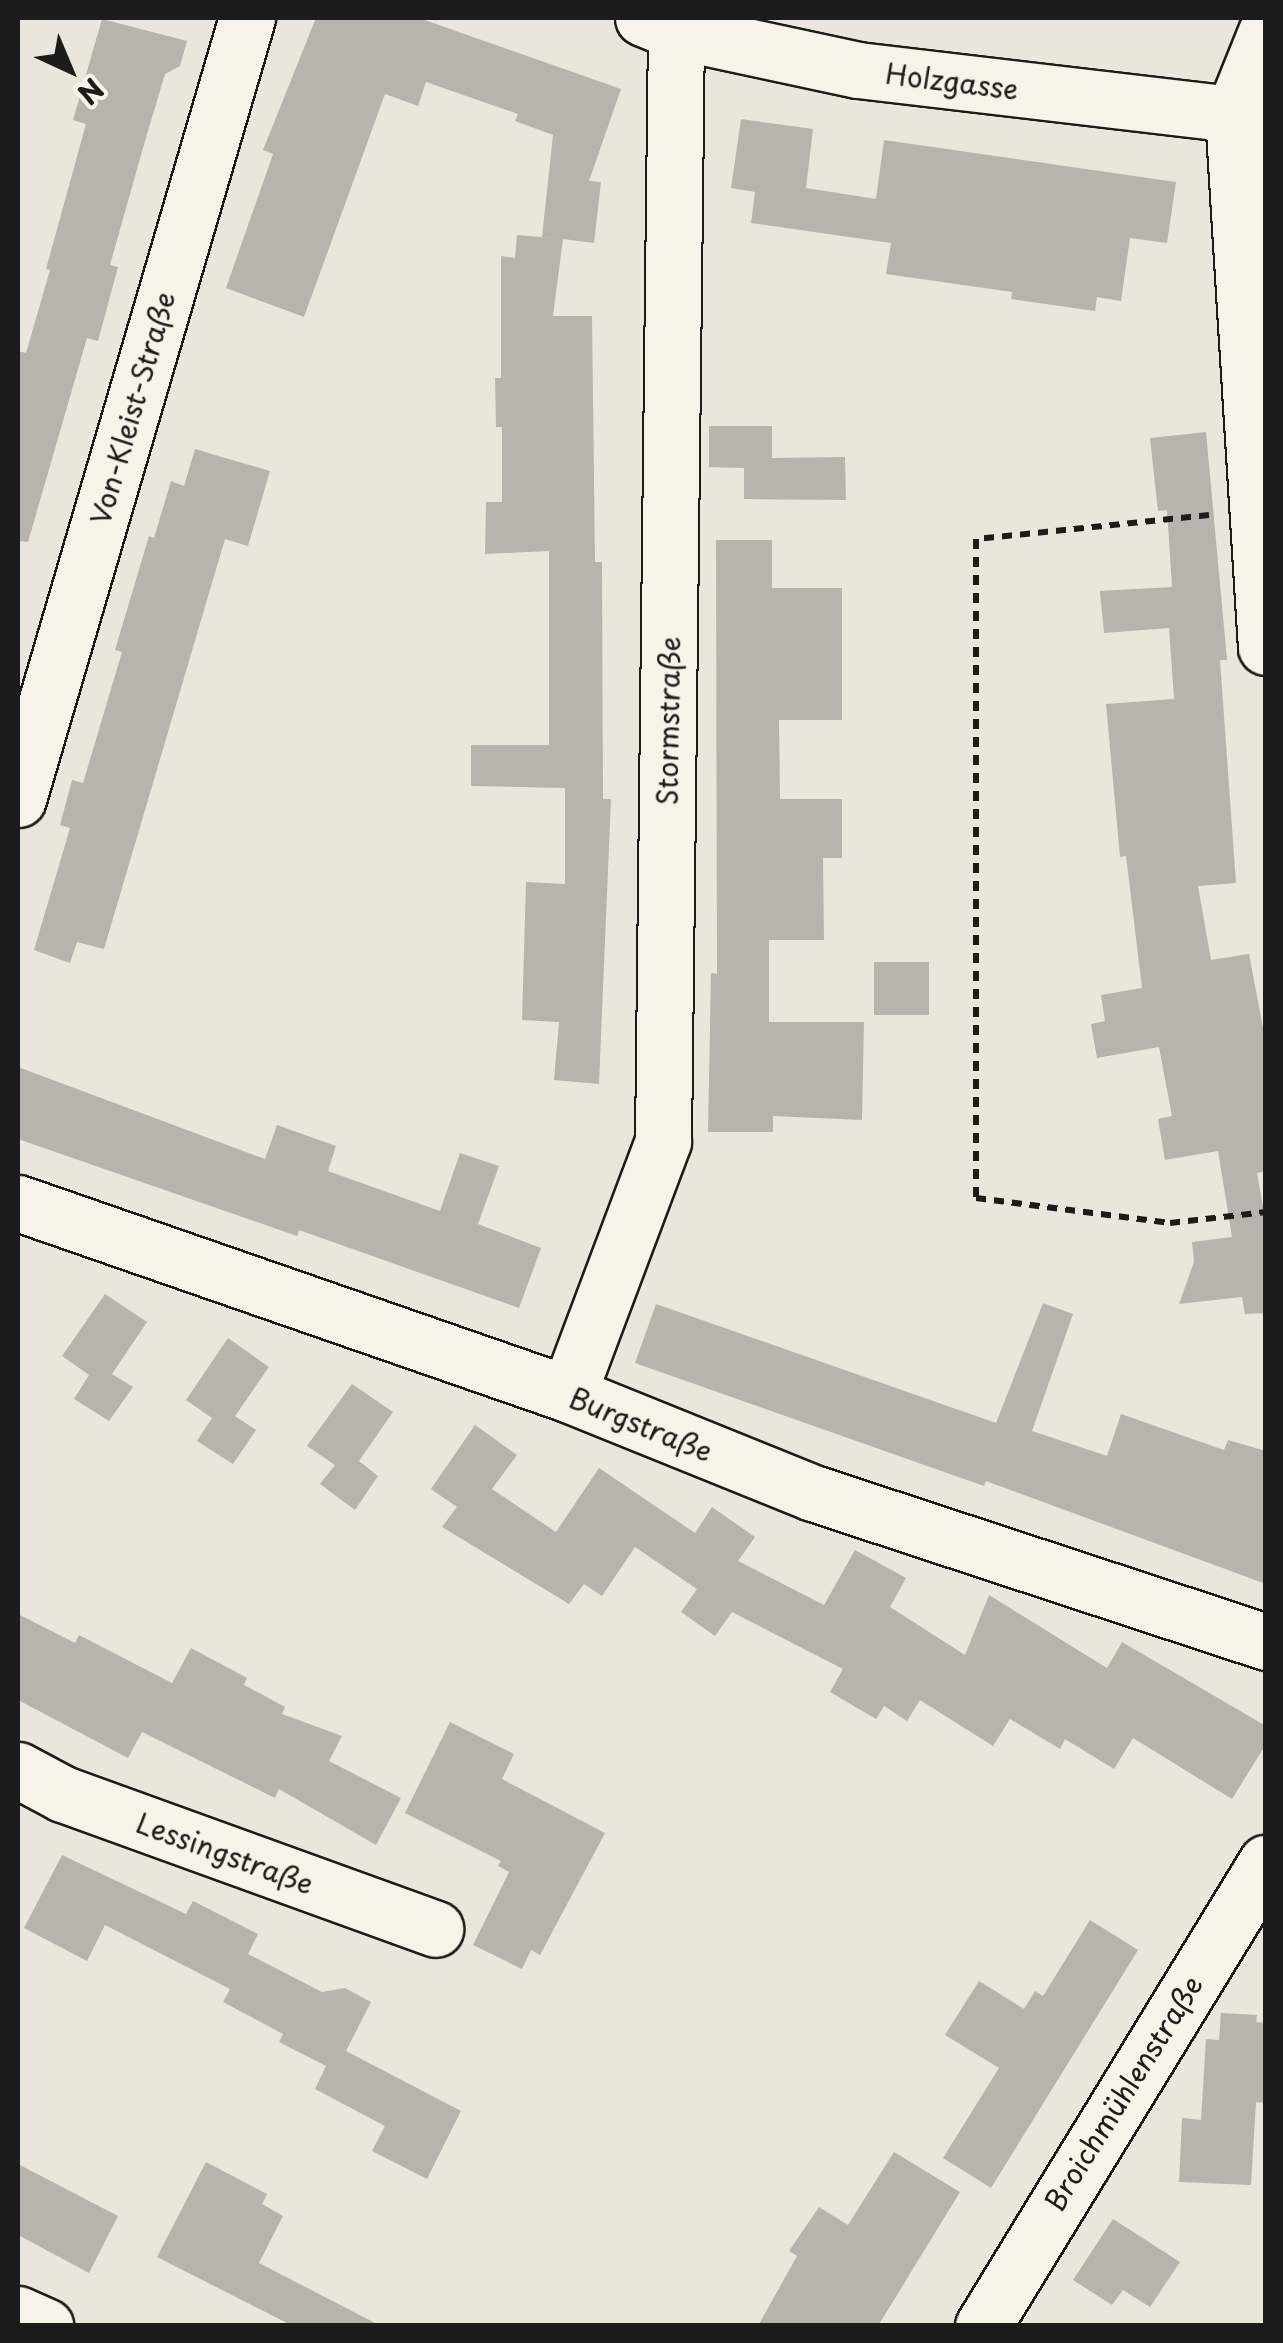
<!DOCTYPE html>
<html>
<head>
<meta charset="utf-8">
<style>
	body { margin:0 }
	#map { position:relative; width:1283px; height:2343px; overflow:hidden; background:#eae6dc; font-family:"Playpen Sans",sans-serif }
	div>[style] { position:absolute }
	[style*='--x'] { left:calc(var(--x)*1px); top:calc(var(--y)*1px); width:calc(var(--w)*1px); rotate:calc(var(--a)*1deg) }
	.building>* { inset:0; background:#b6b4ac }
	.path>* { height:6px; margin-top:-3px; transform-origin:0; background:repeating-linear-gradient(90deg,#1c1c1c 0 10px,transparent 0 18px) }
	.roads { filter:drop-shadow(2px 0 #1c1c1c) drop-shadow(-2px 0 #1c1c1c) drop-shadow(0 2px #1c1c1c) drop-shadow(0 -2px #1c1c1c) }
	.minor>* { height:55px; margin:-27.5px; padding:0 27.5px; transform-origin:27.5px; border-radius:27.5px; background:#f7f3e8 }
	span { translate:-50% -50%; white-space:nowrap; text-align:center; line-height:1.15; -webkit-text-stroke:8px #f7f3e8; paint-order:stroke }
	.street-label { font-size:28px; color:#1c1c1c }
	.frame { position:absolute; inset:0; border:20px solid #1c1c1c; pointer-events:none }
	.north { position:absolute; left:20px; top:20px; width:100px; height:100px; -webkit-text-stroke:8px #f7f3e8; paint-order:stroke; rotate:136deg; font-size:28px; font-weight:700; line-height:40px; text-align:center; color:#1c1c1c }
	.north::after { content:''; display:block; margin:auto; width:35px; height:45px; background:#1c1c1c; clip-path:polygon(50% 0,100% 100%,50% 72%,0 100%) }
</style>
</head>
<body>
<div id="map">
	<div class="building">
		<i style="clip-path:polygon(316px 18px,419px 18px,621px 89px,589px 181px,601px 182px,594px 243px,563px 239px,553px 316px,592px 316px,595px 562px,602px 562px,603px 799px,611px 799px,599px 1084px,554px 1080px,559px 1022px,522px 1020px,526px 882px,565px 884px,565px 788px,471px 786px,471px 745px,549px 745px,549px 551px,485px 554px,486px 502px,502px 502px,502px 427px,496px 427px,495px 378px,501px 378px,501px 256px,515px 258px,517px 235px,563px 239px,542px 237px,553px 135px,515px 121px,518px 114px,426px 82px,418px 106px,385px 94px,304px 317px,226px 288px,273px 154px,263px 150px)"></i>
		<i style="clip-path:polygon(102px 19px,187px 41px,180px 66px,165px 74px,145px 141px,110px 265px,118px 267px,98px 341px,87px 338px,28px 542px,18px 541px,18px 351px,26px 353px,50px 270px,46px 269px,86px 124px,73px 120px)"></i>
		<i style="clip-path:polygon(741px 119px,813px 129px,806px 188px,876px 199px,884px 140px,1176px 182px,1167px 243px,1130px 238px,1121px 301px,1097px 297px,1095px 311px,1011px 299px,1012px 292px,886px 274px,891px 243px,751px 223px,755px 192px,731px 188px)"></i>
		<i style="clip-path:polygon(709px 426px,772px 426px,772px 458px,845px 457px,846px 500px,744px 499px,744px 468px,709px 467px)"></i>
		<i style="clip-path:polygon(1206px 432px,1227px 660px,1220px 660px,1236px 883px,1198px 886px,1211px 960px,1249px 954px,1266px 1044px,1266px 1171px,1257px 1173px,1266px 1224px,1266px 1313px,1245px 1314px,1242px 1297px,1179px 1304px,1194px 1262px,1192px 1242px,1232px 1237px,1218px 1151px,1165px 1160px,1158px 1119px,1172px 1116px,1159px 1047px,1097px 1058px,1091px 1024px,1105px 1021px,1101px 995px,1142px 988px,1126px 856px,1120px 857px,1106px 704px,1174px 699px,1169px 628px,1104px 633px,1100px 591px,1172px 587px,1167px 510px,1158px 511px,1150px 438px)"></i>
		<i style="clip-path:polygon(195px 449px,270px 471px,248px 546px,225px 539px,104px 949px,77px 942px,70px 963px,34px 950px,70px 828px,60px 825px,72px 780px,83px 783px,122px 652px,115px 650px,149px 536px,154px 538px,171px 481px,184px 486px)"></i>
		<i style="clip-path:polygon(716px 540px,772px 540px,772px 588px,842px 588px,842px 720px,779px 720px,780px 799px,842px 799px,842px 858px,823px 858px,824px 940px,769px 940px,769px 1022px,864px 1022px,862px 1120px,773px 1116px,773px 1132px,708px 1132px,711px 973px,717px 974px)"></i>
		<i style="clip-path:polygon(874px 962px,929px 962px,929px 1015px,874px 1015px)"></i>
		<i style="clip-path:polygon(18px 1067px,265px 1159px,277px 1125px,336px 1146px,328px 1171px,440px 1211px,460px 1153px,499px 1166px,478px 1224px,541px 1248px,519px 1308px,299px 1230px,297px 1236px,18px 1139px)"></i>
		<i style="clip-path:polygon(105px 1294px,147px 1322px,112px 1374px,133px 1387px,109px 1421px,74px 1399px,89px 1375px,62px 1356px)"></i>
		<i style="clip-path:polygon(1043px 1303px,1073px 1314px,1032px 1431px,1107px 1456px,1121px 1414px,1224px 1450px,1228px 1440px,1266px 1451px,1266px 1584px,986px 1481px,984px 1486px,635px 1363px,656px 1304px,996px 1423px)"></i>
		<i style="clip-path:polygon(228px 1338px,269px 1367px,235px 1416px,256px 1430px,233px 1464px,197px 1441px,212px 1418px,186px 1400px)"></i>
		<i style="clip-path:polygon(352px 1384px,393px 1412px,359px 1461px,378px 1476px,355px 1510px,320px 1484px,335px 1465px,307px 1446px)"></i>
		<i style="clip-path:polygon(475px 1425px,517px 1455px,492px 1489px,556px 1532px,599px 1468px,695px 1533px,712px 1507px,755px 1537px,738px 1561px,824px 1605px,855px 1550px,906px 1578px,890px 1607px,965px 1655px,989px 1595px,1107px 1668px,1122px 1642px,1266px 1726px,1266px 1744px,1232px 1799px,1133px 1738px,1114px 1769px,1065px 1739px,1060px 1749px,1010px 1719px,993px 1746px,920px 1700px,907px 1721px,884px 1706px,876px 1719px,830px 1692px,843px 1669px,732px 1612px,715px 1636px,681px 1612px,697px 1589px,635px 1547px,602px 1596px,584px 1584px,569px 1604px,442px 1527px,457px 1507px,431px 1489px)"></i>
		<i style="clip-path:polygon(18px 1614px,75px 1643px,79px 1635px,172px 1683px,191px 1648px,247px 1678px,244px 1685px,285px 1707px,282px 1714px,342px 1736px,329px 1761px,401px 1798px,376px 1845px,279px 1789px,275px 1798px,142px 1732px,128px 1758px,18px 1700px)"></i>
		<i style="clip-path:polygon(450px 1722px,514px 1754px,502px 1779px,605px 1833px,540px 1955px,531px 1950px,522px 1969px,473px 1945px,509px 1872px,498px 1866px,501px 1861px,405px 1813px)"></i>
		<i style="clip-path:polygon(62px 1855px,186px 1914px,193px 1901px,258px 1934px,248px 1954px,322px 1992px,345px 1988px,371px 2002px,346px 2051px,461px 2111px,427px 2179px,372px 2151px,385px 2126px,315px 2089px,326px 2066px,279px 2042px,283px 2034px,223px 2002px,230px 1989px,105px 1925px,87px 1961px,24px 1928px)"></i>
		<i style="clip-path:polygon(1090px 1920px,1138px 1950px,991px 2188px,943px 2158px,999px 2068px,945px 2035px,979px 1981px,1024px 2009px,1035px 1991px,1043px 1996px)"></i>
		<i style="clip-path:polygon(1221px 2013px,1257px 2015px,1256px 2022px,1266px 2023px,1266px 2103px,1256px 2102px,1251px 2185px,1179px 2182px,1182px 2118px,1201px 2120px,1206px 2039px,1219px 2040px)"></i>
		<i style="clip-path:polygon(894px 2152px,960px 2192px,878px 2326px,758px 2326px,797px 2256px,789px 2251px,819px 2207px,848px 2225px)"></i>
		<i style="clip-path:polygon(206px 2162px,267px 2194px,262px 2204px,283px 2216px,259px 2263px,381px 2326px,293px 2326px,157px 2257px)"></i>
		<i style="clip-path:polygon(18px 2164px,118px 2216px,89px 2273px,18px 2235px)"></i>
		<i style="clip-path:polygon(1113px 2219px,1180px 2262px,1150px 2307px,1123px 2290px,1112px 2305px,1073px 2280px)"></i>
	</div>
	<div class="path">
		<i style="--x:1209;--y:515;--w:234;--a:174.1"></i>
		<i style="--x:976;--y:539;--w:659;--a:90"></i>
		<i style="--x:976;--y:1198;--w:196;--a:7.3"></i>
		<i style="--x:1170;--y:1223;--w:97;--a:-6.5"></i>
	</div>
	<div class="roads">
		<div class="minor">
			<i style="--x:643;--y:18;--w:35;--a:22"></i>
			<i style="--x:676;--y:31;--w:186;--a:12.1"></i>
			<i style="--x:858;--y:70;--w:411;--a:6.7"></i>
			<i style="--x:1266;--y:32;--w:88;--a:111.9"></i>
			<i style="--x:1233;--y:114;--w:534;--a:86.46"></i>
			<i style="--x:18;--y:799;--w:814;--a:-73.66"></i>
			<i style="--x:18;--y:1203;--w:582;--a:19.15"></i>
			<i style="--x:568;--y:1394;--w:264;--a:22"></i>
			<i style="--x:813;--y:1493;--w:477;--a:18.2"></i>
			<i style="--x:568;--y:1394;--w:270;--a:-69.4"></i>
			<i style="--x:663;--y:1141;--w:1110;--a:-89.33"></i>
			<i style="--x:18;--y:1770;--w:51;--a:28.1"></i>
			<i style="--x:63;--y:1794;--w:396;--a:19.9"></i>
			<i style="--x:18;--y:2314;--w:30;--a:24"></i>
			<i style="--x:983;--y:2326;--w:543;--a:-58.57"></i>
		</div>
	</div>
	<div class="street-label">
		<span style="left:952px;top:81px;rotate:7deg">Holzgasse</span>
		<span style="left:132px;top:408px;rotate:-74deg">Von-Kleist-Straße</span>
		<span style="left:668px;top:721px;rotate:-89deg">Stormstraße</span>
		<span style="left:641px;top:1424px;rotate:22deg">Burgstraße</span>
		<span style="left:225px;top:1853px;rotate:20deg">Lessingstraße</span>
		<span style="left:1123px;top:2093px;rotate:-58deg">Broichmühlenstraße</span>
	</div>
	<div class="frame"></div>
	<div class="north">N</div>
</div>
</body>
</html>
